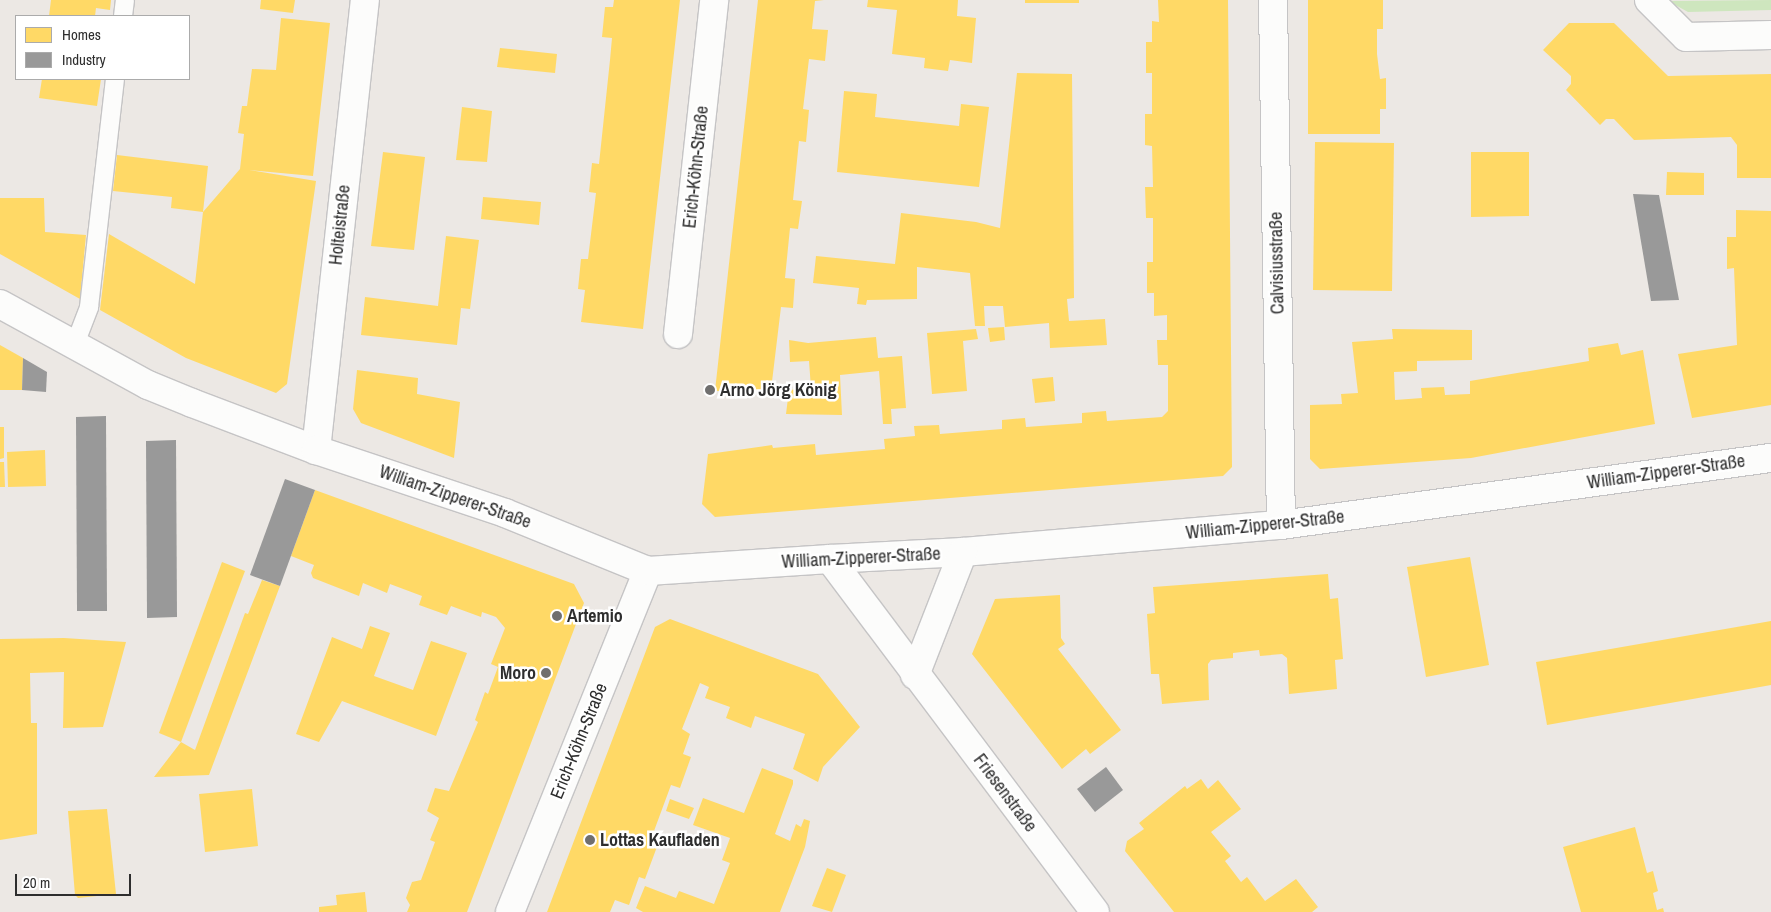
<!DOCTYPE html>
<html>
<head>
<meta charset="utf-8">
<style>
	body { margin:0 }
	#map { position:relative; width:1771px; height:912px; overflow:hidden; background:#ece8e4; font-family:"Archivo Narrow",sans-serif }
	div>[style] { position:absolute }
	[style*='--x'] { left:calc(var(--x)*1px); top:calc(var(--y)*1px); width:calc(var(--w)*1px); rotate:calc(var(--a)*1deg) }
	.green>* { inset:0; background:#cee6be }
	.homes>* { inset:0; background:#ffd966 }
	.industry>* { inset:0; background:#999 }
	.roads { filter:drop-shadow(1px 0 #c5c4c5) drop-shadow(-1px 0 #c5c4c5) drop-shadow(0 1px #c5c4c5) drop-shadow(0 -1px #c5c4c5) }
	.service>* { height:18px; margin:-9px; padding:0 9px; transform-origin:9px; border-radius:9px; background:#fcfcfb }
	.minor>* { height:28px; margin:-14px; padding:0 14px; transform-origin:14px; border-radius:14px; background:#fcfcfb }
	.tertiary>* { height:28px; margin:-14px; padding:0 14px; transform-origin:14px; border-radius:14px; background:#fcfcfb }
	.dots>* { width:14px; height:14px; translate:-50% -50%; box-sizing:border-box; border:2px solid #fff; border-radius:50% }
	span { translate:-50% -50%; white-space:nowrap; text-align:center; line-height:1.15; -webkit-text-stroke:5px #fff; paint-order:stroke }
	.street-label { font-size:18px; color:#2e2e2e }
	.poi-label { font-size:18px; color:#2e2e2e; font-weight:700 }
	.left { translate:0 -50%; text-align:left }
	.right { translate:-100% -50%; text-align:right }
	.legend { position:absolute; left:15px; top:15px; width:175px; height:65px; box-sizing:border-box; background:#fff; border:1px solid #ababab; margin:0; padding:6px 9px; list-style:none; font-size:15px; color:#2e2e2e }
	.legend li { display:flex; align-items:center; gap:10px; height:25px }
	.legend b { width:25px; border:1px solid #ababab }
	.scale { position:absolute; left:15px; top:874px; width:116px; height:22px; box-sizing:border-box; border:2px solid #2e2e2e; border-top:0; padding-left:6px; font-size:15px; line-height:18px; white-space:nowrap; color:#2e2e2e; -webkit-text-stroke:4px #fff; paint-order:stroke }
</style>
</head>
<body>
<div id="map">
	<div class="green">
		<i style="clip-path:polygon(1771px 0,1771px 10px,1688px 12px,1668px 1px)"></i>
	</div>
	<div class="homes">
		<i style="clip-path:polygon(51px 0,111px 0,110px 10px,96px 8px,95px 16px,49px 16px)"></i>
		<i style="clip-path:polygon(261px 0,295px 0,293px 13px,260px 9px)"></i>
		<i style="clip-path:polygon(614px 0,680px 0,643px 329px,581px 322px,585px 290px,578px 289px,581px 259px,588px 259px,596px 193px,589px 192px,592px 163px,599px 164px,610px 60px,612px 38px,602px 37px,605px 7px,613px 7px)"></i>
		<i style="clip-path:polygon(758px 0,824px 0,815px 1px,812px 29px,828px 30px,825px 61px,809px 59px,803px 109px,809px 110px,806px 142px,799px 141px,793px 200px,802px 201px,798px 229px,790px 228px,785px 278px,795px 279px,793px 308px,781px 307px,771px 390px,715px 391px)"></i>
		<i style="clip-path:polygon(868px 0,958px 0,957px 16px,976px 18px,972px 63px,950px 60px,948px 71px,924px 68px,925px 58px,892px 54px,897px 10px,867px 7px)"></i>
		<i style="clip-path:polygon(1025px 0,1079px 0,1079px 3px,1025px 3px)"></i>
		<i style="clip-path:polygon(1158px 0,1228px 0,1232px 467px,1223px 476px,715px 517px,702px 504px,708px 454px,772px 445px,773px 448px,815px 444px,816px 455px,885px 449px,884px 439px,915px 436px,914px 426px,939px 425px,940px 434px,1002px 429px,1002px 420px,1025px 418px,1026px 427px,1082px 423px,1082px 413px,1106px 411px,1107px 421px,1162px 417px,1168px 411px,1168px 365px,1158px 365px,1157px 340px,1167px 340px,1167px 315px,1154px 316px,1154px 293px,1147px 293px,1147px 262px,1153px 262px,1153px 218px,1146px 218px,1145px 187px,1153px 187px,1152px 146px,1145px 145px,1145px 114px,1152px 114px,1152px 73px,1146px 73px,1146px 42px,1152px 42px,1152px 21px,1159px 22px)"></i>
		<i style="clip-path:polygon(1308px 0,1383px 0,1383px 29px,1377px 29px,1377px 54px,1380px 79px,1386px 78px,1386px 109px,1380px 109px,1380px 134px,1308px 134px)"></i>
		<i style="clip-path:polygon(281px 18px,330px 23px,313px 176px,249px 170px,316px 181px,287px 384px,276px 393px,186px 358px,100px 310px,109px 234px,195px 284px,203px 212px,171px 208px,172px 197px,113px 191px,117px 155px,208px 166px,203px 212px,240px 169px,244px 134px,238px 133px,242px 106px,247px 106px,252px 69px,276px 70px)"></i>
		<i style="clip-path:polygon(1569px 23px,1614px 23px,1668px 76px,1771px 74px,1771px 178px,1737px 178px,1737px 145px,1731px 137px,1634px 140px,1614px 119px,1606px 119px,1600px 125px,1566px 90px,1571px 84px,1571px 76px,1543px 50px)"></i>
		<i style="clip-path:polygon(500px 48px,557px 54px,555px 73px,497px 67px)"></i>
		<i style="clip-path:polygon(1017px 73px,1072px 74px,1074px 298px,1067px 299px,1069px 321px,1105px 319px,1107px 345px,1050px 348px,1049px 323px,1005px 327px,1003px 306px,984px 306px,985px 326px,975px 326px,970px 273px,917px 267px,917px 299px,867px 300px,866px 305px,857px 304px,859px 288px,813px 283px,816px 256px,895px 264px,901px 213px,976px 222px,1000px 228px)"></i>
		<i style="clip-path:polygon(42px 79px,101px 79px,97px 106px,39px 98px)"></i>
		<i style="clip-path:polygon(844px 91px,877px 94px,875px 117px,959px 126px,961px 104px,989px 107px,979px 187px,837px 172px)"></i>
		<i style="clip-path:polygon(462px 107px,492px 111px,487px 162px,456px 160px)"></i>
		<i style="clip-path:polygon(1315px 142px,1394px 143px,1392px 291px,1313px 290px)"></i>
		<i style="clip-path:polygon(383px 152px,425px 157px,414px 250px,371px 246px)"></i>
		<i style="clip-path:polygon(1471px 152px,1529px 152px,1529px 216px,1471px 217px)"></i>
		<i style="clip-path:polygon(1667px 172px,1704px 173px,1704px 195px,1666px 195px)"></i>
		<i style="clip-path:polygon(483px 197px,541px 202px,539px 225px,481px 219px)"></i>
		<i style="clip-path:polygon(0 198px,44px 198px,45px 232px,86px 235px,80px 299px,0 254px)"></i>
		<i style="clip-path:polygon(1736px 210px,1771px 211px,1771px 405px,1692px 418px,1678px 354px,1737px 345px,1734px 268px,1727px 269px,1727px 237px,1736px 237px)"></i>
		<i style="clip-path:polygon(446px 236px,479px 240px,470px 309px,461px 308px,457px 345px,361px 335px,365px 297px,438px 306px)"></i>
		<i style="clip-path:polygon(1004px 327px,1005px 340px,990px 342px,988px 328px)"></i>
		<i style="clip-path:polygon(976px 329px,978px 339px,963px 341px,967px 391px,932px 394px,927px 333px)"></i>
		<i style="clip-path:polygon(1392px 329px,1472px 330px,1472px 360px,1417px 361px,1417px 371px,1394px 372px,1395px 400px,1422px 398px,1421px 388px,1444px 387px,1445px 395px,1470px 394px,1470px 381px,1589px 361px,1588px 348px,1618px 343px,1621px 355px,1643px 350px,1655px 424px,1471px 458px,1320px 469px,1310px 459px,1310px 405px,1342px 404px,1341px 394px,1358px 393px,1352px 342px,1393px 339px)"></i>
		<i style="clip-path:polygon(876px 337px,878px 358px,902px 356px,906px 408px,891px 409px,892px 424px,883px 424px,879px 371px,840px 375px,842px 415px,786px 414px,789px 390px,811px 388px,809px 361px,790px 362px,789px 340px,808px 343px)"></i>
		<i style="clip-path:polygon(0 345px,23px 358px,22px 390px,0 390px)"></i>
		<i style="clip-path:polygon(357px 370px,418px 378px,417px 394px,460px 402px,454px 458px,361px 423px,353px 409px)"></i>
		<i style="clip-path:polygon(1053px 377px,1055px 401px,1035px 403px,1032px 379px)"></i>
		<i style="clip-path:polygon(0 427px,4px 427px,4px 458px,0 459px)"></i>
		<i style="clip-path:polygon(45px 450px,46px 486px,8px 487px,7px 452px)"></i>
		<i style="clip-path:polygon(0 462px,4px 462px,5px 487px,0 487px)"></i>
		<i style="clip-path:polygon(315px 490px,574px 584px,584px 603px,467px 912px,407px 912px,410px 905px,406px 898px,412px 882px,421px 880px,435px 842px,430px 840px,439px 818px,427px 811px,435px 788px,449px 791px,478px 722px,475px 720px,485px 692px,488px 694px,498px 667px,491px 664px,505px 628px,496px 617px,482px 612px,481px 617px,451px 606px,447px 615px,419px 605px,422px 596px,390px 584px,387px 593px,363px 583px,359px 596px,313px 578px,311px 573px,314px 565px,291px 556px)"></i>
		<i style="clip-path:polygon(1470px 557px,1489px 665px,1426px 677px,1407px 567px)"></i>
		<i style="clip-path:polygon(222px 562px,245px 571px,181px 742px,159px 733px)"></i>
		<i style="clip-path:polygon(1328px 574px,1330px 599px,1338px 598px,1343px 659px,1335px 660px,1337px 689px,1289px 694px,1287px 658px,1282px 654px,1260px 656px,1259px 650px,1233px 653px,1233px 658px,1211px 660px,1208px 664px,1209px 700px,1162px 704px,1159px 674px,1151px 674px,1147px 614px,1155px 613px,1153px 587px)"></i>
		<i style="clip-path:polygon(262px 580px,280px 586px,209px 775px,154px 777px,181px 742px,195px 750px,245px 613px,248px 614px)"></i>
		<i style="clip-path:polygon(1060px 595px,1061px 638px,1065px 644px,1058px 649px,1121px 730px,1090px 754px,1086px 749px,1062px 769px,972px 654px,995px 599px)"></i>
		<i style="clip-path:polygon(670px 619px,818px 674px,860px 727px,823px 767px,818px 782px,793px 769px,805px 734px,755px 716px,751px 728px,726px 718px,730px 707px,705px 698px,709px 687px,700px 683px,682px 729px,690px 734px,683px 754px,691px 757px,680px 788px,671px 785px,654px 831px,661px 836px,645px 879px,639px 877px,629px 905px,615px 900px,610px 912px,547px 912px,655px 627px)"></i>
		<i style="clip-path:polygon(1771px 621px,1771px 685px,1547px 725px,1536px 662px)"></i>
		<i style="clip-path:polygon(370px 626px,390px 633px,374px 676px,413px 690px,431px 641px,467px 653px,436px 736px,342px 701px,319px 742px,296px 734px,332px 637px,362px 649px)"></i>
		<i style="clip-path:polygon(64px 638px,126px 642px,103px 727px,63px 728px,64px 672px,30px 673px,31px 723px,37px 723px,37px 834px,0 840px,0 639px)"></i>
		<i style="clip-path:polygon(762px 768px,793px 780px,793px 784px,775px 834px,790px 841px,796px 824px,801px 827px,804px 819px,810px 821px,805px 847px,780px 912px,643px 912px,636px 908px,645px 886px,676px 898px,679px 891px,714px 904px,730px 863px,722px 860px,730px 838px,693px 825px,703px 798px,744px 813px)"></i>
		<i style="clip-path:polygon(1201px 779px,1208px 789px,1218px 780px,1241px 809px,1211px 832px,1231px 856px,1225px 861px,1241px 882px,1247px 877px,1265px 901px,1296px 879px,1318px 907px,1312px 912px,1174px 912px,1125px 851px,1127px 841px,1144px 829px,1139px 823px,1185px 786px,1187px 789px)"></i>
		<i style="clip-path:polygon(252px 789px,258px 846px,205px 852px,199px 794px)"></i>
		<i style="clip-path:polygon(670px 799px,694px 808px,689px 819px,666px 811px)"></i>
		<i style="clip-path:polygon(107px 809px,116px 894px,78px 898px,75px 895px,68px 811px)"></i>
		<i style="clip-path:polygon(1635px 827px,1647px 873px,1653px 871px,1658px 891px,1653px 893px,1657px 910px,1663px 908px,1664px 912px,1581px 912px,1563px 847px)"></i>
		<i style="clip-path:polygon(827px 868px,846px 875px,832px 912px,812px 906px)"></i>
		<i style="clip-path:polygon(365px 892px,367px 912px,319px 912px,319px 907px,337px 905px,336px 895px)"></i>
	</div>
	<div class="industry">
		<i style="clip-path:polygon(1633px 194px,1659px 195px,1679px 300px,1651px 301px)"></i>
		<i style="clip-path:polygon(23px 358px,47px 372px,46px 392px,22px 390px)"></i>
		<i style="clip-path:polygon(106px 416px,107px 611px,77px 611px,76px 417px)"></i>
		<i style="clip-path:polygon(176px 440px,177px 617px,147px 618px,146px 441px)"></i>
		<i style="clip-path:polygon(285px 479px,315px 490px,280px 586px,250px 575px)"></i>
		<i style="clip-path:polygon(1106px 767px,1123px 790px,1095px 812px,1077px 789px)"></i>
	</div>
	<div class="roads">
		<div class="service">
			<i style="--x:123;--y:16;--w:16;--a:-83"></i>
			<i style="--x:75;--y:344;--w:40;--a:-69"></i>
			<i style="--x:89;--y:307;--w:229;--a:-83.5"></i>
		</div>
		<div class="minor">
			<i style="--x:1273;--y:0;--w:525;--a:89.13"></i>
			<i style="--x:1649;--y:0;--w:52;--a:45"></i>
			<i style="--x:1686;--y:37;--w:85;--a:-1.3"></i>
			<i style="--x:678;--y:334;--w:336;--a:-83.8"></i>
			<i style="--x:316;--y:450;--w:453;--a:-83.8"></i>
			<i style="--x:830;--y:559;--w:133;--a:-3"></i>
			<i style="--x:963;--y:552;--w:319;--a:-4.9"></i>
			<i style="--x:1281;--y:525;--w:495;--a:-7.8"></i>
			<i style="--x:915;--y:675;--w:132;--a:-68.7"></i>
			<i style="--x:510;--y:912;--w:368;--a:-68"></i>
		</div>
		<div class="tertiary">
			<i style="--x:0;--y:304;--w:169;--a:28.7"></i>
			<i style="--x:148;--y:385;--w:48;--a:22.2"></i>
			<i style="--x:192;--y:403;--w:133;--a:20.8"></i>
			<i style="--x:316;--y:450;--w:199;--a:18.4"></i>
			<i style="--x:505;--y:513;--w:154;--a:22.1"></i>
			<i style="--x:648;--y:571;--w:182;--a:-3.8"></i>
			<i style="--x:830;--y:559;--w:441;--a:53.1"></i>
		</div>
	</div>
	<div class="dots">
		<i style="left:710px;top:390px;background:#706f6e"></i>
		<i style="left:557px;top:616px;background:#706f6e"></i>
		<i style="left:546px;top:673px;background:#706f6e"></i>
		<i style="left:590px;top:840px;background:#706f6e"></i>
	</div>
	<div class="street-label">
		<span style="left:696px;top:167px;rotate:-84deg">Erich-Köhn-Straße</span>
		<span style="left:340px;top:225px;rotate:-84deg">Holteistraße</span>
		<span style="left:1277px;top:263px;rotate:-91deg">Calvisiusstraße</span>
		<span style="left:1666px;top:472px;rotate:-8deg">William-Zipperer-Straße</span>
		<span style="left:455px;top:497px;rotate:19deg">William-Zipperer-Straße</span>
		<span style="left:1265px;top:525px;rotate:-6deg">William-Zipperer-Straße</span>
		<span style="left:861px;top:558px;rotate:-3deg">William-Zipperer-Straße</span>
		<span style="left:579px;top:741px;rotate:-68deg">Erich-Köhn-Straße</span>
		<span style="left:1005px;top:793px;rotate:53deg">Friesenstraße</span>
	</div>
	<div class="poi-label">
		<span class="left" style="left:720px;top:390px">Arno Jörg König</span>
		<span class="left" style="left:567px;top:616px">Artemio</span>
		<span class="right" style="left:536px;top:673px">Moro</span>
		<span class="left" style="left:600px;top:840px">Lottas Kaufladen</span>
	</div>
	<ul class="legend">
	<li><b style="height:14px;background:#ffd966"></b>Homes</li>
	<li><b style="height:14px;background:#999"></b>Industry</li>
	</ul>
	<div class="scale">20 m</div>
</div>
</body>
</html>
